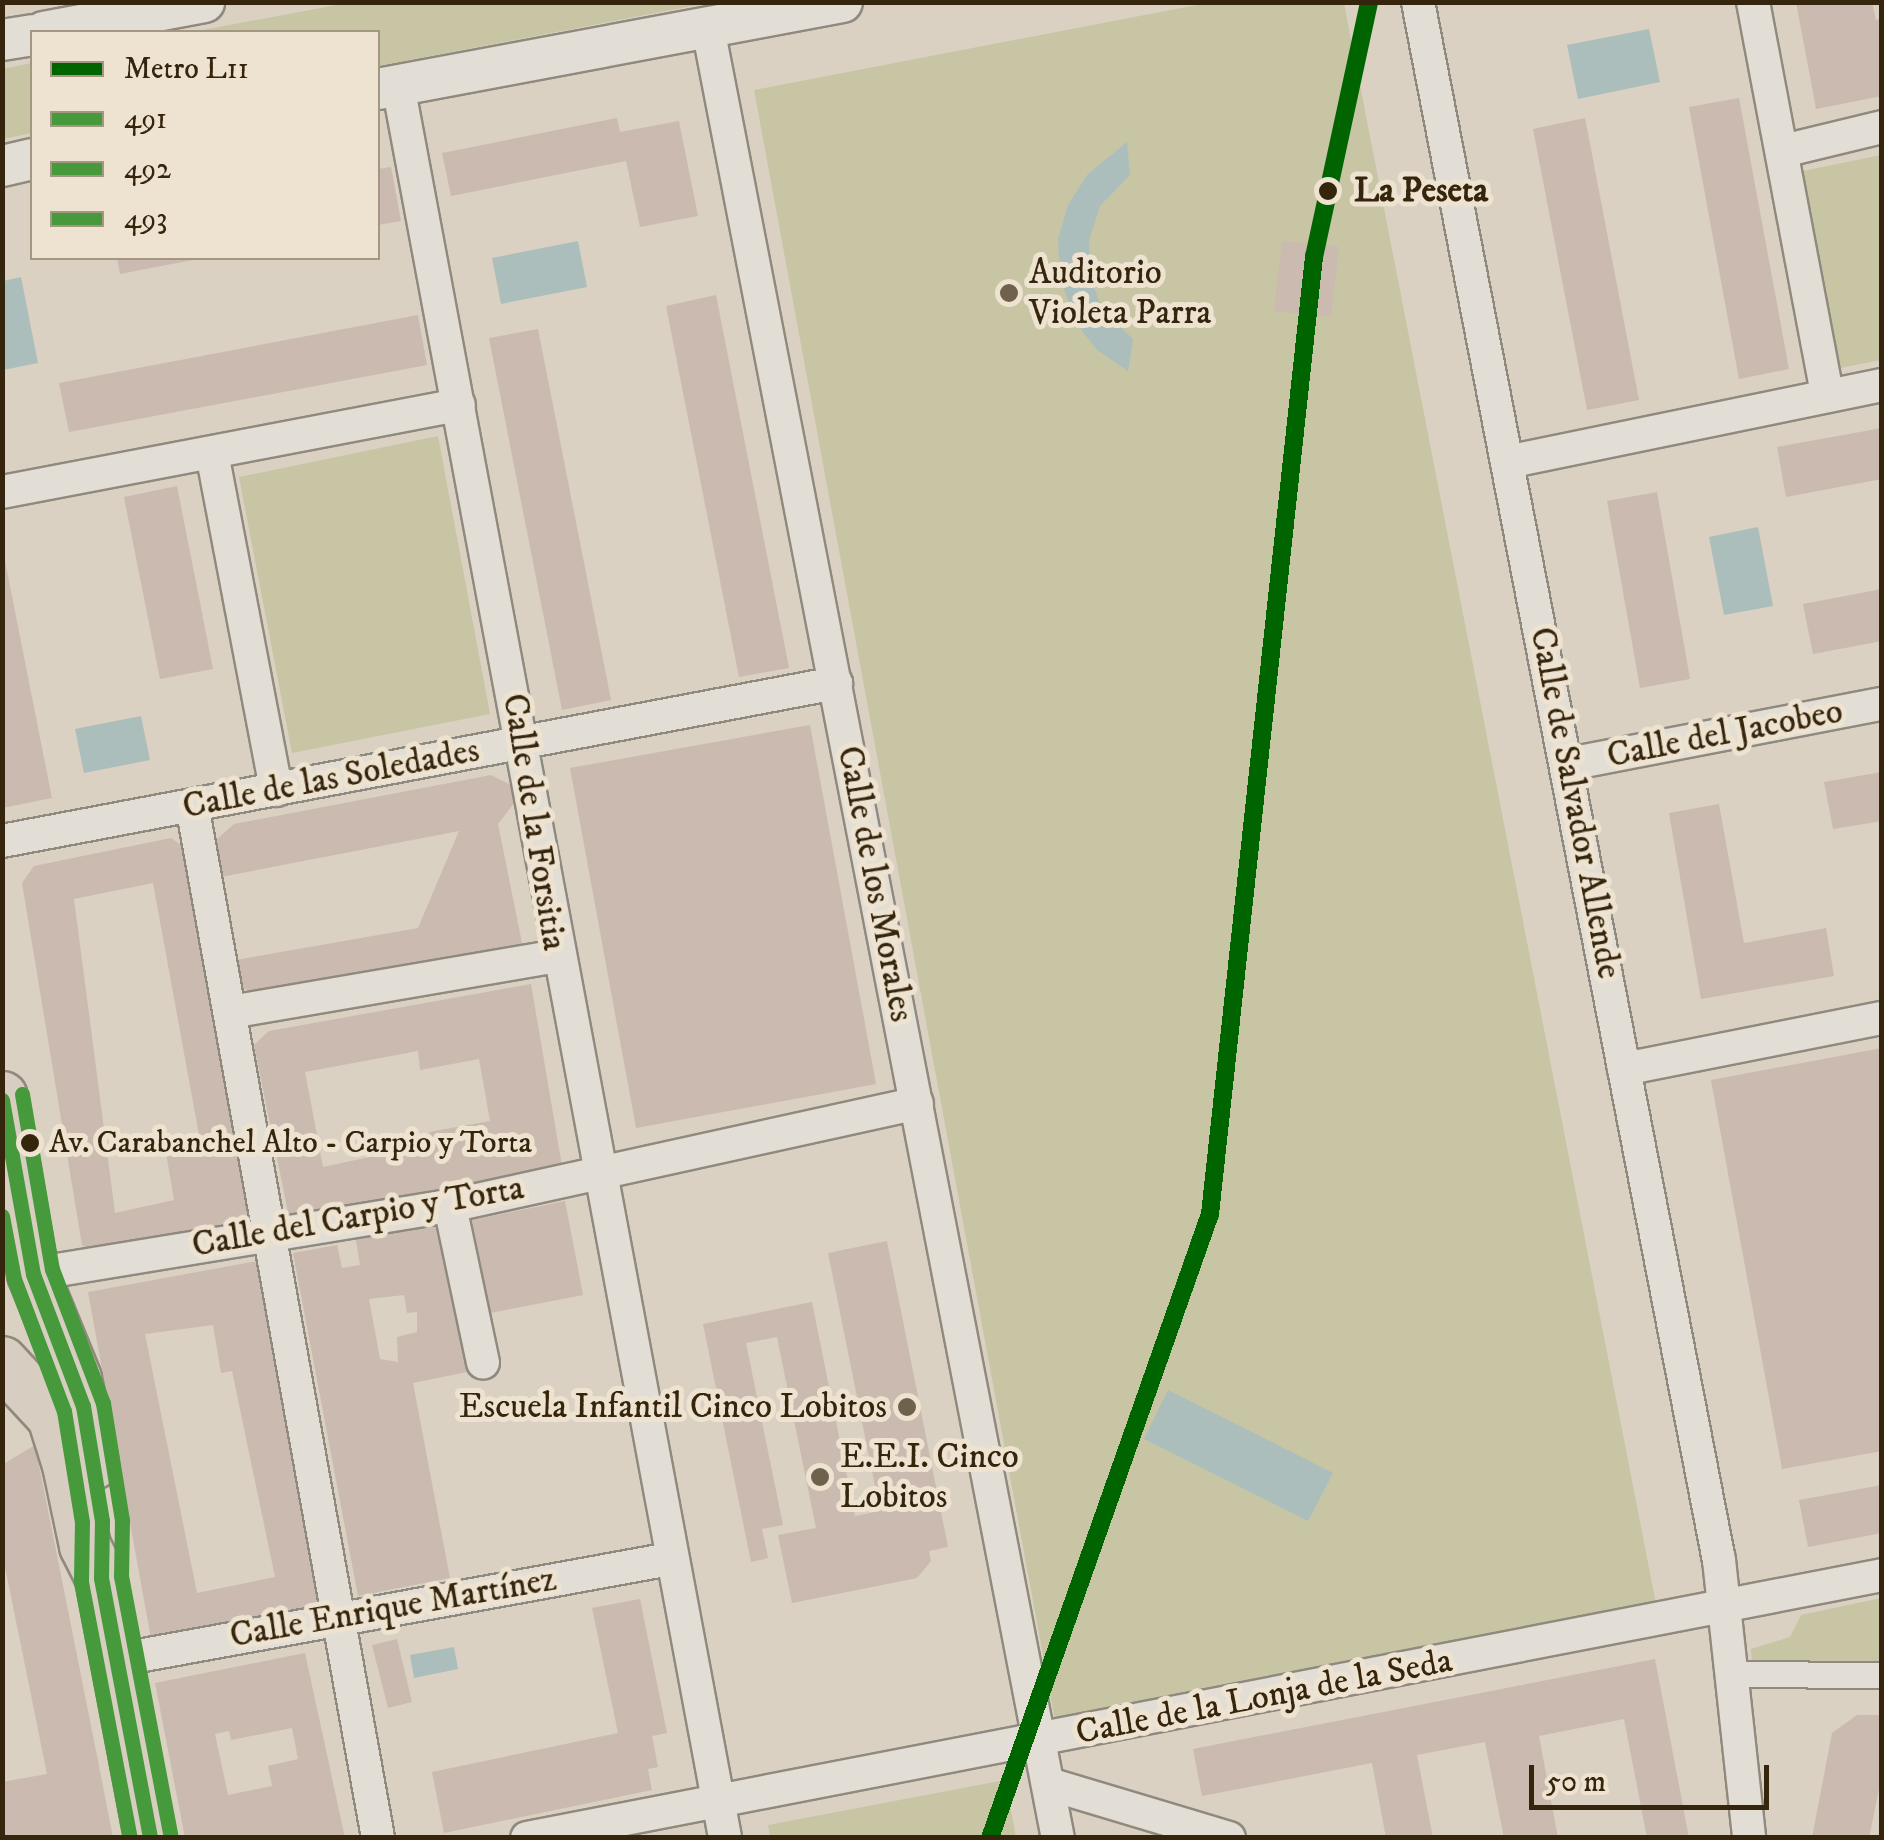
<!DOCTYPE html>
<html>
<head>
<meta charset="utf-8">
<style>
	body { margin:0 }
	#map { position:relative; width:1884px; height:1840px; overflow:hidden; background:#dad1c2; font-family:"IM FELL DW Pica",serif }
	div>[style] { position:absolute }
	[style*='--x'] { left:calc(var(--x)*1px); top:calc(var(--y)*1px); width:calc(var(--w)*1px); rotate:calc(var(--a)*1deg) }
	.green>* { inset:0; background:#c7c5a4 }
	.water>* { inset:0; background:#acbebb }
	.building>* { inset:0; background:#cabaaf }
	.roads { filter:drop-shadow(2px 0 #90897e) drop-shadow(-2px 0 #90897e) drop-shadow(0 2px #90897e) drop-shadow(0 -2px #90897e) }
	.pedestrian>* { height:25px; margin:-12.5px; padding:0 12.5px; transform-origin:12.5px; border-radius:12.5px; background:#e2ded6 }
	.minor>* { height:32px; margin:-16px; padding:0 16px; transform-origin:16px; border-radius:16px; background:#e2ded6 }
	.tertiary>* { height:40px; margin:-20px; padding:0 20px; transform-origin:20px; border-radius:20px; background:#e2ded6 }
	.primary>* { height:50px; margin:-25px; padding:0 25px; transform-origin:25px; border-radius:25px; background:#d7cec1 }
	.bus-1>* { height:15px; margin:-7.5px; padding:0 7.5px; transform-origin:7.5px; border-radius:7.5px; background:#469a3b }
	.bus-2>* { height:15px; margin:-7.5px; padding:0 7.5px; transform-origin:7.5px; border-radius:7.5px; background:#469a3b }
	.bus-3>* { height:15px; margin:-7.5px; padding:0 7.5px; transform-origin:7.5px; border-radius:7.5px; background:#469a3b }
	.metro-1>* { height:18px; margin:-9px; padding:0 9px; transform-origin:9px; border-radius:9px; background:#006400 }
	.dots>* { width:28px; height:28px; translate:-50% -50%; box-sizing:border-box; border:5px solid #ede3d0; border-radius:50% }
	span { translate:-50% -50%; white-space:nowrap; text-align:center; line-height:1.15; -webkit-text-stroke:10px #ede3d0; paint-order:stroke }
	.bus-label { font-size:32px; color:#36250d }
	.left { translate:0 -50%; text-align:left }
	.stop-label { font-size:35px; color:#36250d; font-weight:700 }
	.poi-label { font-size:35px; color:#36250d }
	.right { translate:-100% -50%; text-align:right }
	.street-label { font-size:35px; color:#36250d }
	.frame { position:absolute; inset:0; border:5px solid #36250d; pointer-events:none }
	.legend { position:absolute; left:30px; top:30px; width:350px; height:230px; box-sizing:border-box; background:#ede3d0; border:2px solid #a49782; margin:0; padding:12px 18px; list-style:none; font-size:30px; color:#36250d }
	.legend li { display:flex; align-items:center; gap:20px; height:50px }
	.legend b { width:50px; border:2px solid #a49782 }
	.scale { position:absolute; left:1529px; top:1765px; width:240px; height:45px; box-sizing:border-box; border:5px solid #36250d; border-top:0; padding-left:12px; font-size:30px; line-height:35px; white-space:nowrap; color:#36250d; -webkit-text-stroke:8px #ede3d0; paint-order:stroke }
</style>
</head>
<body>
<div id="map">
	<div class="green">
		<i style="clip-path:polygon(347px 3px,348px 2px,708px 3px,378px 66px,378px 32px,192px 32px)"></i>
		<i style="clip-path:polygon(1207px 3px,1344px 3px,1657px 1609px,1055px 1720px,754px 90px)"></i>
		<i style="clip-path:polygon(32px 63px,32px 133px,3px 139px,3px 69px)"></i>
		<i style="clip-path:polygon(1881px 155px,1881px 360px,1840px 368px,1803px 171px)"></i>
		<i style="clip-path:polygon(438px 436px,490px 714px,292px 753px,239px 477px)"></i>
		<i style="clip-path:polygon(1881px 1598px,1881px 1664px,1752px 1665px,1751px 1649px,1790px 1637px,1801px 1615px)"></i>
		<i style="clip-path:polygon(1005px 1780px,1016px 1837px,770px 1837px,768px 1825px)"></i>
	</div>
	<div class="water">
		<i style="clip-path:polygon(1649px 29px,1660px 82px,1578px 99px,1567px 45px)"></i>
		<i style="clip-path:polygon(1127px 142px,1130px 175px,1100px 206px,1089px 240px,1090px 276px,1102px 309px,1133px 339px,1128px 371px,1097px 350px,1075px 322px,1060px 277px,1058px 239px,1068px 205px,1087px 175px)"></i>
		<i style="clip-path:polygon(578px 241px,587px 287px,501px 304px,492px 258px)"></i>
		<i style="clip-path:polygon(21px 277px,38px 363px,3px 370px,3px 281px)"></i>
		<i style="clip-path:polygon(1758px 527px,1773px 606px,1724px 615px,1709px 537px)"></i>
		<i style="clip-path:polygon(141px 716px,150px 760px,84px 773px,75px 729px)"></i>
		<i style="clip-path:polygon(1168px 1390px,1333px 1473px,1308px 1521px,1144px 1439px)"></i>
		<i style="clip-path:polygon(454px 1647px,458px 1669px,414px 1678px,410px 1655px)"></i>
	</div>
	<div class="building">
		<i style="clip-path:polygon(1796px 2px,1872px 2px,1876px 20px,1882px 18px,1882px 96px,1816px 109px)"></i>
		<i style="clip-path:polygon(1739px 98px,1789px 369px,1739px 379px,1689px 107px)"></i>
		<i style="clip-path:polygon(617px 118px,620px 132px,679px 121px,698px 216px,640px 227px,626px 161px,451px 196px,442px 153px)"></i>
		<i style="clip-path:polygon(1585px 118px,1639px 400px,1587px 410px,1533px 129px)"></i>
		<i style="clip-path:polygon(391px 167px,401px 221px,378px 225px,378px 169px)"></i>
		<i style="clip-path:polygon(1282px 241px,1339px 247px,1331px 317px,1274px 311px)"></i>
		<i style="clip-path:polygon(117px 258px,198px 258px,198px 259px,120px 274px)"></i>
		<i style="clip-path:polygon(716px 295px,789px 668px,739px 677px,666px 306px)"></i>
		<i style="clip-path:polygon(418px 315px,427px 365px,69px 432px,59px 383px)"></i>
		<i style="clip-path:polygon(538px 329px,611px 700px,562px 710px,489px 338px)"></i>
		<i style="clip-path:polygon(1882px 428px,1882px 479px,1786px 497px,1777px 447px)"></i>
		<i style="clip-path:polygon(177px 486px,213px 669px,160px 679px,124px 497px)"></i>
		<i style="clip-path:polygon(1657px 492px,1690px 679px,1640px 688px,1607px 501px)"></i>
		<i style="clip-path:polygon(2px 546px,52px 798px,2px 808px)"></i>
		<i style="clip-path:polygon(1882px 589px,1882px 641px,1813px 654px,1803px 604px)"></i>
		<i style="clip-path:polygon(810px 725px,876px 1084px,636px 1128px,570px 768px)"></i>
		<i style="clip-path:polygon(1882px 772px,1882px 821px,1833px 829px,1824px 782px)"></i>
		<i style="clip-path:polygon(491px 775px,511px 785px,514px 803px,498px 824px,523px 948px,264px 997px,241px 987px,236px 960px,418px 928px,459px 831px,221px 877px,215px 841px,234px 824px)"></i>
		<i style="clip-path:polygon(1719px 804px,1744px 943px,1826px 928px,1834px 976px,1701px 999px,1669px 813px)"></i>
		<i style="clip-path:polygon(evenodd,171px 838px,188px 850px,254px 1227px,98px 1254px,82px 1245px,22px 883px,34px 866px,171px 838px,153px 883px,199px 1135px,164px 1141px,174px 1200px,115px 1213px,74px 899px,153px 883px)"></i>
		<i style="clip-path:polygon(evenodd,531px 984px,562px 1166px,289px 1217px,254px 1045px,269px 1031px,531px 984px,418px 1051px,420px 1070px,479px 1059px,490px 1121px,429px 1132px,431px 1144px,323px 1167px,305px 1072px,418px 1051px)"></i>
		<i style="clip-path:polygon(1882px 1048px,1882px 1451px,1782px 1469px,1711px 1080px)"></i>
		<i style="clip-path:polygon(565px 1201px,583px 1295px,490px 1313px,472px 1220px)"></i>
		<i style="clip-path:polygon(evenodd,435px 1222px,467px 1372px,413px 1383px,450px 1578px,358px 1596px,293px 1253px,337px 1245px,342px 1268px,360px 1265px,355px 1235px,435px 1222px,404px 1295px,407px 1313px,417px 1312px,417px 1332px,397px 1337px,398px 1362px,380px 1359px,369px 1299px,404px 1295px)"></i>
		<i style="clip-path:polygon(887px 1241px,948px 1547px,929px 1551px,931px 1561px,917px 1578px,792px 1603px,778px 1535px,816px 1528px,777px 1337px,746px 1343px,783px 1525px,762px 1529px,768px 1558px,751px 1562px,703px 1324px,812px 1302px,855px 1516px,880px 1511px,828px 1253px)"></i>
		<i style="clip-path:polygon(evenodd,263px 1260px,330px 1607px,152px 1644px,88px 1292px,263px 1260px,213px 1325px,221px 1373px,232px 1371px,275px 1577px,197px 1593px,145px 1334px,213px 1325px)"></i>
		<i style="clip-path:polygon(35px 1445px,100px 1771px,113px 1838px,2px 1838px,2px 1782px,47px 1774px,2px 1552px,2px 1465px)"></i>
		<i style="clip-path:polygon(1882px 1485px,1882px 1533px,1808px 1547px,1799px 1500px)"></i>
		<i style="clip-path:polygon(640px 1599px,667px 1733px,652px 1736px,658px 1767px,648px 1769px,652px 1790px,444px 1833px,432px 1772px,618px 1733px,592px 1608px)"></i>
		<i style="clip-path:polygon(397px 1639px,412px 1702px,388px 1708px,372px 1645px)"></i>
		<i style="clip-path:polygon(evenodd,305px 1653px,345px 1838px,185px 1838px,155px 1683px,305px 1653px,292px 1728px,298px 1759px,268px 1766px,272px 1786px,228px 1795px,215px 1734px,229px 1731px,231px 1740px,292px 1728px)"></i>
		<i style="clip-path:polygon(1655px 1659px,1689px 1838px,1647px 1838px,1624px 1719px,1539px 1736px,1558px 1838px,1504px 1838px,1485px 1742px,1417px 1755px,1433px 1838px,1386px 1838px,1372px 1763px,1202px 1796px,1193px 1749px)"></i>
		<i style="clip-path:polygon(1857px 1715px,1882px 1715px,1882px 1774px,1869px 1838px,1812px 1838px,1832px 1733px)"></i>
	</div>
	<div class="roads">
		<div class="pedestrian">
			<i style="--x:1735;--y:1674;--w:147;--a:0.4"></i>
		</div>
		<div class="minor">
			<i style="--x:1418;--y:2;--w:1587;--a:79.07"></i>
			<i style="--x:1719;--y:1560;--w:280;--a:83.8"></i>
			<i style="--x:1753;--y:2;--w:398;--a:79.3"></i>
			<i style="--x:708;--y:28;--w:1844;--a:79.06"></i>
			<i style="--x:398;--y:85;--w:1783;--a:79.43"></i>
			<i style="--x:1783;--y:151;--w:102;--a:-13.6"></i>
			<i style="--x:212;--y:453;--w:343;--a:79.2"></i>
			<i style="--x:1507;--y:462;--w:383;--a:-11.6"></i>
			<i style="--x:2;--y:492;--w:465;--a:-10.8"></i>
			<i style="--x:1569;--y:764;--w:319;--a:-10.9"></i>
			<i style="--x:192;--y:805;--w:1050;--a:79.79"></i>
			<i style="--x:2;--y:841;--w:849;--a:-10.73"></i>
			<i style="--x:230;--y:1012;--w:331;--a:-9.7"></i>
			<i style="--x:1624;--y:1069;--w:263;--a:-11.2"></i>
			<i style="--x:450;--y:1206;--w:160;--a:78.1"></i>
			<i style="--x:33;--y:1274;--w:423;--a:-9.3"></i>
			<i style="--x:450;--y:1206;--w:478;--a:-12.4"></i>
			<i style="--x:116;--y:1660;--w:563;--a:-10.33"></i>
			<i style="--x:1049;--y:1784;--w:188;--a:16.7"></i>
			<i style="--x:527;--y:1838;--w:1380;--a:-10.98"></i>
		</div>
		<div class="tertiary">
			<i style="--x:44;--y:32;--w:163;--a:-10.6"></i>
			<i style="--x:2;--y:40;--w:30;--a:-9"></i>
			<i style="--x:378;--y:89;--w:472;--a:-10.6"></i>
			<i style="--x:2;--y:166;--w:31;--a:-13"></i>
		</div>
		<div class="primary">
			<i style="--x:2;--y:1097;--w:180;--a:80.1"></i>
			<i style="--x:33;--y:1274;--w:113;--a:67.7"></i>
			<i style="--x:76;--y:1379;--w:87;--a:78.7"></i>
			<i style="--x:2;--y:1362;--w:75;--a:47.2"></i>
			<i style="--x:53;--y:1417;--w:50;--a:72.6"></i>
			<i style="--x:68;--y:1465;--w:83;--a:78.1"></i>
			<i style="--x:85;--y:1546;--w:36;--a:63"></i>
			<i style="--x:101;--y:1578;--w:265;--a:79.3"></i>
		</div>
	</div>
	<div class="bus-1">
		<i style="--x:2;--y:1100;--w:177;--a:79.9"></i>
		<i style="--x:33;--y:1274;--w:141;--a:69.3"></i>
		<i style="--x:83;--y:1406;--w:117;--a:80.6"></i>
		<i style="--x:102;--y:1521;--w:57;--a:91"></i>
		<i style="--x:101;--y:1578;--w:265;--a:79.3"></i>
	</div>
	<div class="bus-2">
		<i style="--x:2;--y:1216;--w:64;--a:79.2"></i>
		<i style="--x:14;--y:1279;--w:141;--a:69.3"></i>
		<i style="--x:64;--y:1411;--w:112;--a:80.8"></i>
		<i style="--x:82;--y:1522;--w:60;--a:91"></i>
		<i style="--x:81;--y:1582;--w:261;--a:79.2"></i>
	</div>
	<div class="bus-3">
		<i style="--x:22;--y:1094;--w:178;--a:80.3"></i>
		<i style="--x:52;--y:1269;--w:143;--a:69.2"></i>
		<i style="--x:103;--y:1403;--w:119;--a:80.8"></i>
		<i style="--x:122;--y:1520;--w:56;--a:91"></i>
		<i style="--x:121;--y:1576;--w:263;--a:79.2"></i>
	</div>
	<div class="metro-1">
		<i style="--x:990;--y:1838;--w:662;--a:-70.58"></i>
		<i style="--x:1210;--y:1214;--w:963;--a:-83.8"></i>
		<i style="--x:1314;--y:257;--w:261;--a:-77.8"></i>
	</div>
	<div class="dots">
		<i style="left:1328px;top:191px;background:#36250d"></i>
		<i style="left:1009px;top:293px;background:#6f614c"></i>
		<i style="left:30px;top:1143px;background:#36250d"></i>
		<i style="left:907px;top:1407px;background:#6f614c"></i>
		<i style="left:820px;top:1477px;background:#6f614c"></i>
	</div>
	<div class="bus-label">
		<span class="left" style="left:49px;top:1143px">Av. Carabanchel Alto - Carpio y Torta</span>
	</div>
	<div class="stop-label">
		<span class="left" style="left:1354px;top:191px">La Peseta</span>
	</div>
	<div class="poi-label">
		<span class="left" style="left:1029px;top:293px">Auditorio<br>Violeta Parra</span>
		<span class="right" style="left:887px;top:1407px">Escuela Infantil Cinco Lobitos</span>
		<span class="left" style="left:840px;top:1477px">E.E.I. Cinco<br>Lobitos</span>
	</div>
	<div class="street-label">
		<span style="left:1725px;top:734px;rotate:-11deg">Calle del Jacobeo</span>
		<span style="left:331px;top:779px;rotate:-11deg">Calle de las Soledades</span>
		<span style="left:1575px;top:803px;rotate:79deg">Calle de Salvador Allende</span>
		<span style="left:534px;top:822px;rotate:81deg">Calle de la Forsitia</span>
		<span style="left:875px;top:884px;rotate:79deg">Calle de los Morales</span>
		<span style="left:358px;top:1217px;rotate:-10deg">Calle del Carpio y Torta</span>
		<span style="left:393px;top:1608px;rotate:-10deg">Calle Enrique Martínez</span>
		<span style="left:1264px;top:1697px;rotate:-11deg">Calle de la Lonja de la Seda</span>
	</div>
	<div class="frame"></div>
	<ul class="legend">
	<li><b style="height:12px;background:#006400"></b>Metro L11</li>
	<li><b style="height:12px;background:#469a3b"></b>491</li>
	<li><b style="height:12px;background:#469a3b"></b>492</li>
	<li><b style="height:12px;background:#469a3b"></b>493</li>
	</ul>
	<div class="scale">50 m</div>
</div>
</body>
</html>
